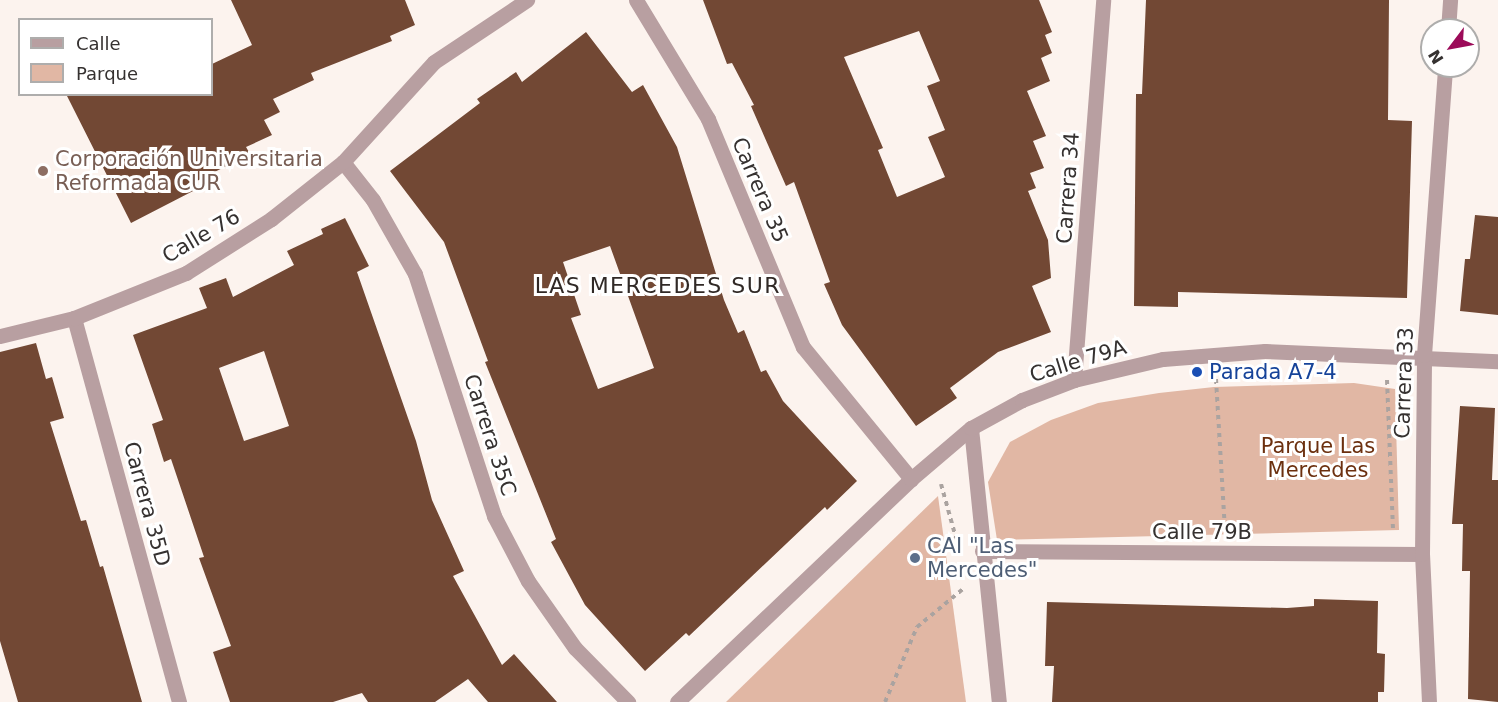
<!DOCTYPE html>
<html>
<head>
<meta charset="utf-8">
<style>
	body { margin:0 }
	#map { position:relative; width:1498px; height:702px; overflow:hidden; background:#fcf3ee; font-family:"DejaVu Sans",sans-serif }
	div>[style] { position:absolute }
	[style*='--x'] { left:calc(var(--x)*1px); top:calc(var(--y)*1px); width:calc(var(--w)*1px); rotate:calc(var(--a)*1deg) }
	.green>* { inset:0; background:#e1b7a4 }
	.building>* { inset:0; background:#724834 }
	.path>* { height:4px; margin-top:-2px; transform-origin:0; background:repeating-linear-gradient(90deg,#aaa3a0 0 4.5px,transparent 0 9px) }
	.minor>* { height:15px; margin:-7.5px; padding:0 7.5px; transform-origin:7.5px; border-radius:7.5px; background:#b89fa1 }
	.dots>* { width:16px; height:16px; translate:-50% -50%; box-sizing:border-box; border:3px solid #fff; border-radius:50% }
	span { translate:-50% -50%; white-space:nowrap; text-align:center; line-height:1.15; -webkit-text-stroke:6px #fff; paint-order:stroke }
	.education-label { font-size:21px; color:#785e54 }
	.left { translate:0 -50%; text-align:left }
	.street-label { font-size:21px; color:#353130 }
	.transit-label { font-size:21px; color:#164399 }
	.park-label { font-size:21px; color:#6c300f }
	.service-label { font-size:21px; color:#4e5e75 }
	.neighbourhood-label { font-size:22px; color:#302926; letter-spacing:1.5px }
	.legend { position:absolute; left:18px; top:18px; width:195px; height:78px; box-sizing:border-box; background:#fff; border:2px solid #aeadac; margin:0; padding:8px 10px; list-style:none; font-size:18px; color:#353130 }
	.legend li { display:flex; align-items:center; gap:12px; height:30px }
	.legend b { width:30px; border:2px solid #aeadac }
	.north { position:absolute; left:1420px; top:18px; width:60px; height:60px; box-sizing:border-box; background:#fff; border:2px solid #aeadac; border-radius:50%; rotate:238deg; font-size:16px; font-weight:700; line-height:24px; text-align:center; color:#353130 }
	.north::after { content:''; display:block; margin:auto; width:21px; height:27px; background:#9c0b59; clip-path:polygon(50% 0,100% 100%,50% 72%,0 100%) }
</style>
</head>
<body>
<div id="map">
	<div class="green">
		<i style="clip-path:polygon(1354px 383px,1395px 389px,1399px 530px,997px 540px,988px 482px,1010px 442px,1051px 420px,1098px 403px,1159px 393px,1214px 387px)"></i>
		<i style="clip-path:polygon(938px 496px,966px 702px,726px 702px)"></i>
	</div>
	<div class="building">
		<i style="clip-path:polygon(231px 0,405px 0,415px 25px,390px 36px,392px 41px,311px 73px,314px 80px,273px 99px,280px 112px,264px 120px,272px 135px,246px 147px,250px 154px,191px 184px,195px 190px,131px 223px,66px 94px,212px 96px,212px 64px,252px 45px)"></i>
		<i style="clip-path:polygon(evenodd,703px 0,1039px 0,1052px 32px,1045px 35px,1052px 53px,1041px 58px,1050px 81px,1027px 91px,1046px 136px,1033px 141px,1044px 168px,1030px 173px,1036px 188px,1028px 191px,1048px 240px,1051px 278px,1032px 286px,1051px 332px,998px 352px,950px 388px,957px 398px,916px 426px,842px 325px,824px 284px,830px 282px,794px 182px,786px 186px,751px 106px,754px 105px,732px 63px,727px 64px,703px 0,919px 31px,940px 81px,927px 86px,945px 130px,928px 137px,945px 177px,897px 197px,878px 150px,883px 148px,844px 57px,919px 31px)"></i>
		<i style="clip-path:polygon(1146px 0,1389px 0,1388px 120px,1412px 121px,1407px 298px,1178px 292px,1178px 307px,1134px 306px,1136px 94px,1142px 94px)"></i>
		<i style="clip-path:polygon(evenodd,586px 32px,632px 92px,643px 85px,677px 147px,724px 300px,738px 333px,744px 330px,761px 372px,766px 370px,783px 401px,857px 481px,827px 510px,825px 507px,689px 636px,686px 633px,645px 671px,585px 605px,551px 542px,556px 539px,485px 362px,488px 361px,444px 242px,390px 171px,480px 103px,477px 99px,516px 72px,522px 82px,586px 32px,610px 246px,654px 368px,598px 389px,571px 318px,581px 315px,563px 262px,610px 246px)"></i>
		<i style="clip-path:polygon(1475px 215px,1498px 217px,1498px 315px,1460px 311px,1465px 259px,1470px 259px)"></i>
		<i style="clip-path:polygon(evenodd,345px 218px,369px 266px,357px 272px,416px 441px,432px 500px,464px 571px,453px 576px,502px 665px,514px 654px,557px 702px,488px 702px,468px 679px,435px 702px,368px 702px,362px 693px,333px 702px,230px 702px,213px 652px,231px 646px,199px 558px,204px 557px,171px 459px,164px 462px,152px 424px,163px 420px,133px 335px,207px 308px,199px 288px,226px 278px,233px 297px,294px 265px,287px 251px,323px 234px,321px 229px,345px 218px,264px 351px,289px 426px,244px 441px,219px 368px,264px 351px)"></i>
		<i style="clip-path:polygon(36px 343px,46px 379px,52px 377px,64px 418px,50px 422px,81px 521px,86px 520px,100px 567px,103px 566px,142px 702px,18px 702px,0 641px,0 352px)"></i>
		<i style="clip-path:polygon(1460px 406px,1495px 408px,1492px 480px,1498px 480px,1498px 702px,1468px 699px,1470px 571px,1462px 571px,1463px 524px,1452px 524px)"></i>
		<i style="clip-path:polygon(1314px 599px,1378px 601px,1377px 653px,1385px 654px,1384px 692px,1378px 692px,1378px 702px,1052px 702px,1054px 666px,1045px 666px,1047px 602px,1287px 608px,1314px 606px)"></i>
	</div>
	<div class="path">
		<i style="--x:1216;--y:379;--w:151;--a:86.6"></i>
		<i style="--x:1387;--y:380;--w:151;--a:87.7"></i>
		<i style="--x:941;--y:484;--w:56;--a:74.5"></i>
		<i style="--x:885;--y:702;--w:82;--a:-66.9"></i>
		<i style="--x:917;--y:627;--w:60;--a:-39.6"></i>
	</div>
	<div class="minor">
		<i style="--x:636;--y:0;--w:139;--a:58.8"></i>
		<i style="--x:708;--y:119;--w:247;--a:67.4"></i>
		<i style="--x:803;--y:347;--w:171;--a:50.7"></i>
		<i style="--x:1448;--y:30;--w:30;--a:-86"></i>
		<i style="--x:343;--y:162;--w:48;--a:51.7"></i>
		<i style="--x:373;--y:200;--w:85;--a:60.4"></i>
		<i style="--x:415;--y:274;--w:255;--a:71.9"></i>
		<i style="--x:494;--y:516;--w:73;--a:62.4"></i>
		<i style="--x:528;--y:581;--w:82;--a:55"></i>
		<i style="--x:575;--y:648;--w:76;--a:45.5"></i>
		<i style="--x:74;--y:318;--w:398;--a:74.7"></i>
		<i style="--x:0;--y:336;--w:76;--a:-13.7"></i>
		<i style="--x:74;--y:318;--w:121;--a:-21.9"></i>
		<i style="--x:186;--y:273;--w:101;--a:-32.4"></i>
		<i style="--x:271;--y:219;--w:92;--a:-38.4"></i>
		<i style="--x:343;--y:162;--w:135;--a:-47.7"></i>
		<i style="--x:434;--y:62;--w:112;--a:-33.7"></i>
		<i style="--x:1074;--y:380;--w:381;--a:-85.6"></i>
		<i style="--x:971;--y:428;--w:275;--a:84.2"></i>
		<i style="--x:982;--y:551;--w:440;--a:0.4"></i>
		<i style="--x:677;--y:702;--w:323;--a:-43.6"></i>
		<i style="--x:911;--y:479;--w:79;--a:-40.4"></i>
		<i style="--x:971;--y:428;--w:58;--a:-28.8"></i>
		<i style="--x:1022;--y:400;--w:56;--a:-21"></i>
		<i style="--x:1074;--y:380;--w:91;--a:-13.3"></i>
		<i style="--x:1163;--y:359;--w:102;--a:-4.5"></i>
		<i style="--x:1265;--y:351;--w:233;--a:2.5"></i>
		<i style="--x:1429;--y:702;--w:148;--a:-92.7"></i>
		<i style="--x:1422;--y:554;--w:199;--a:-89.4"></i>
		<i style="--x:1424;--y:355;--w:290;--a:-85.8"></i>
	</div>
	<div class="dots">
		<i style="left:43px;top:171px;background:#8d6e63"></i>
		<i style="left:1197px;top:372px;background:#1a4fb4"></i>
		<i style="left:915px;top:558px;background:#5c6f8a"></i>
	</div>
	<div class="education-label">
		<span class="left" style="left:55px;top:171px">Corporación Universitaria<br>Reformada CUR</span>
	</div>
	<div class="street-label">
		<span style="left:1068px;top:188px;rotate:-86deg">Carrera 34</span>
		<span style="left:760px;top:190px;rotate:67deg">Carrera 35</span>
		<span style="left:201px;top:236px;rotate:-30deg">Calle 76</span>
		<span style="left:1078px;top:361px;rotate:-17deg">Calle 79A</span>
		<span style="left:1404px;top:383px;rotate:-88deg">Carrera 33</span>
		<span style="left:490px;top:435px;rotate:72deg">Carrera 35C</span>
		<span style="left:147px;top:504px;rotate:75deg">Carrera 35D</span>
		<span style="left:1202px;top:532px">Calle 79B</span>
	</div>
	<div class="transit-label">
		<span class="left" style="left:1209px;top:372px">Parada A7-4</span>
	</div>
	<div class="park-label">
		<span style="left:1318px;top:458px">Parque Las<br>Mercedes</span>
	</div>
	<div class="service-label">
		<span class="left" style="left:927px;top:558px">CAI "Las<br>Mercedes"</span>
	</div>
	<div class="neighbourhood-label">
		<span style="left:658px;top:286px">LAS MERCEDES SUR</span>
	</div>
	<ul class="legend">
	<li><b style="height:8px;background:#b89fa1"></b>Calle</li>
	<li><b style="height:16px;background:#e1b7a4"></b>Parque</li>
	</ul>
	<div class="north">N</div>
</div>
</body>
</html>
